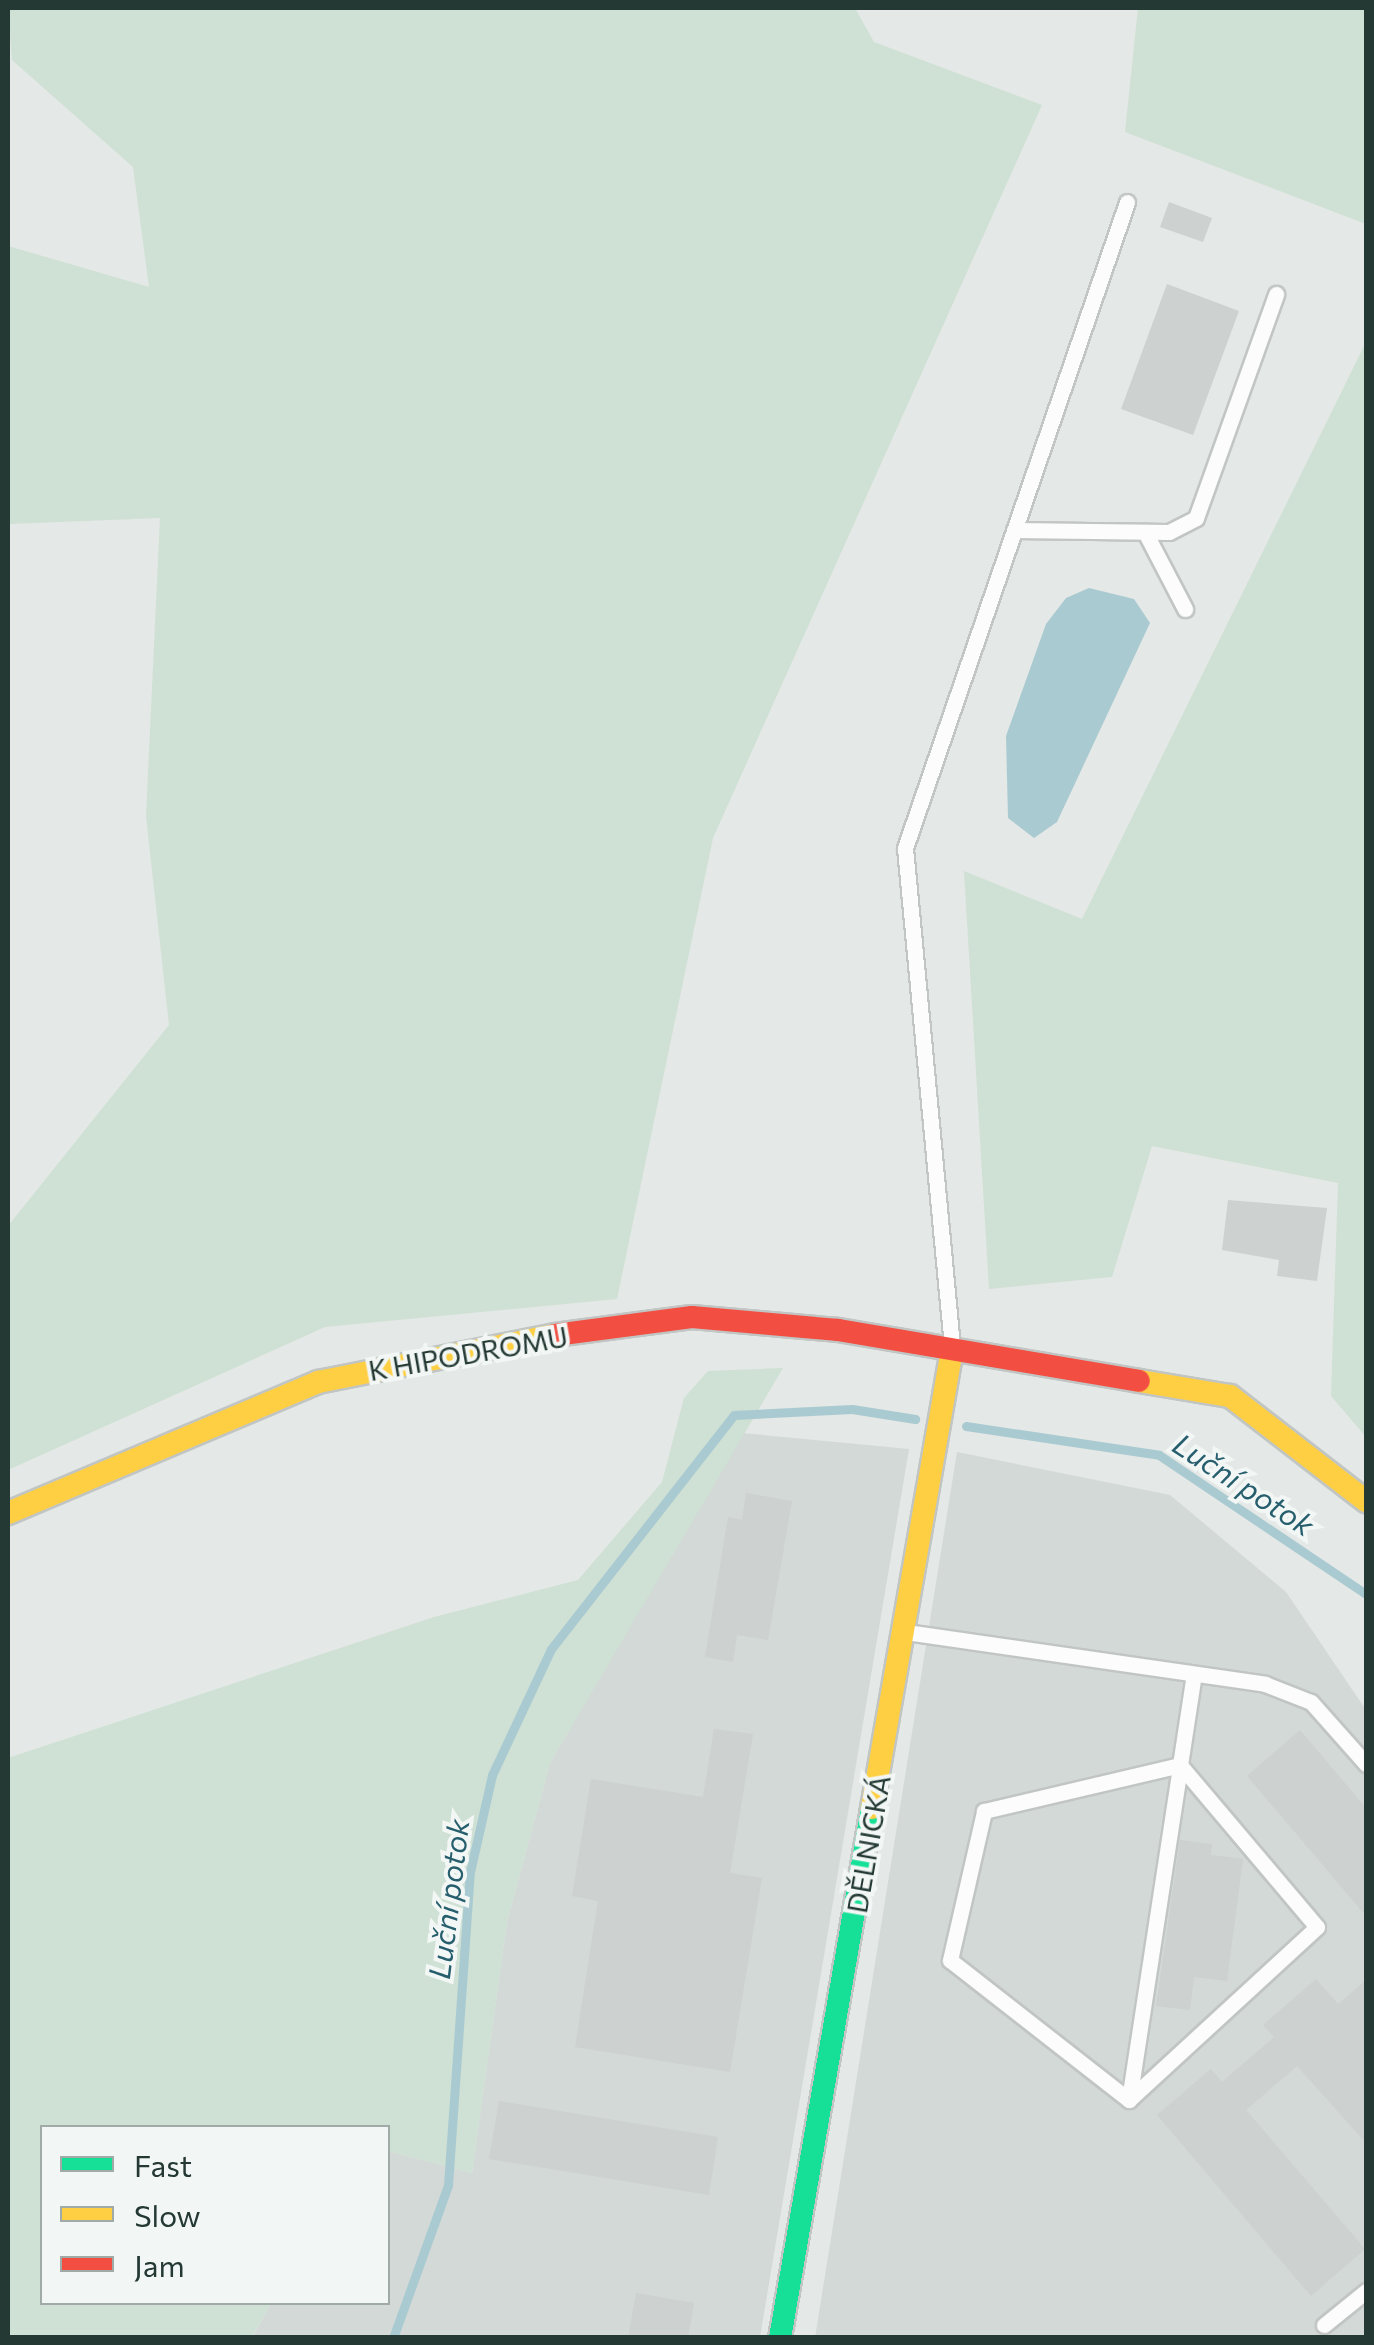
<!DOCTYPE html>
<html>
<head>
<meta charset="utf-8">
<style>
	body { margin:0 }
	#map { position:relative; width:1374px; height:2345px; overflow:hidden; background:#e4e8e6; font-family:Commissioner,sans-serif }
	div>[style] { position:absolute }
	[style*='--x'] { left:calc(var(--x)*1px); top:calc(var(--y)*1px); width:calc(var(--w)*1px); rotate:calc(var(--a)*1deg) }
	.built>* { inset:0; background:#d2d9d6 }
	.green>* { inset:0; background:#cfe0d4 }
	.water>* { inset:0; background:#aacad1 }
	.stream>* { height:9px; margin:-4.5px; padding:0 4.5px; transform-origin:4.5px; border-radius:4.5px; background:#aacad1 }
	.building>* { inset:0; background:#cdd1cf }
	.roads { filter:drop-shadow(2px 0 #c1c5c3) drop-shadow(-2px 0 #c1c5c3) drop-shadow(0 2px #c1c5c3) drop-shadow(0 -2px #c1c5c3) }
	.lane>* { height:15px; margin:-7.5px; padding:0 7.5px; transform-origin:7.5px; border-radius:7.5px; background:#fbfcfb }
	.fast>* { height:22px; margin:-11px; padding:0 11px; transform-origin:11px; border-radius:11px; background:#16e098 }
	.slow>* { height:22px; margin:-11px; padding:0 11px; transform-origin:11px; border-radius:11px; background:#ffcf43 }
	.jam>* { height:22px; margin:-11px; padding:0 11px; transform-origin:11px; border-radius:11px; background:#f24e42 }
	span { translate:-50% -50%; white-space:nowrap; text-align:center; line-height:1.15; -webkit-text-stroke:8px #f2f7f5; paint-order:stroke }
	.street-label { font-size:28px; color:#243934 }
	.water-label { font-size:30px; color:#265e6d; font-style:italic }
	.frame { position:absolute; inset:0; border:10px solid #243934; pointer-events:none }
	.legend { position:absolute; left:40px; top:2125px; width:350px; height:180px; box-sizing:border-box; background:#f2f7f5; border:2px solid #a0aba8; margin:0; padding:12px 18px; list-style:none; font-size:30px; color:#243934 }
	.legend li { display:flex; align-items:center; gap:20px; height:50px }
	.legend b { width:50px; border:2px solid #a0aba8 }
</style>
</head>
<body>
<div id="map">
	<div class="built">
		<i style="clip-path:polygon(742px 1433px,909px 1449px,760px 2337px,252px 2338px,271px 2303px,388px 2302px,388px 2151px,472px 2173px,507px 1922px,550px 1763px)"></i>
		<i style="clip-path:polygon(957px 1452px,1170px 1495px,1286px 1592px,1366px 1710px,1366px 2337px,815px 2338px)"></i>
	</div>
	<div class="green">
		<i style="clip-path:polygon(8px 8px,855px 8px,874px 42px,1042px 105px,713px 838px,617px 1299px,325px 1327px,8px 1470px,8px 1226px,169px 1025px,146px 816px,160px 518px,8px 524px,8px 246px,149px 287px,133px 167px,12px 60px)"></i>
		<i style="clip-path:polygon(1138px 8px,1366px 8px,1366px 224px,1125px 132px)"></i>
		<i style="clip-path:polygon(1366px 342px,1366px 1437px,1331px 1396px,1338px 1183px,1152px 1146px,1112px 1277px,989px 1289px,964px 871px,1082px 919px)"></i>
		<i style="clip-path:polygon(783px 1368px,550px 1763px,507px 1922px,472px 2173px,388px 2151px,388px 2128px,42px 2128px,42px 2302px,271px 2303px,252px 2337px,8px 2337px,8px 1758px,434px 1617px,578px 1580px,662px 1482px,684px 1398px,708px 1371px)"></i>
	</div>
	<div class="water">
		<i style="clip-path:polygon(1089px 588px,1134px 599px,1150px 623px,1057px 822px,1034px 838px,1008px 818px,1006px 736px,1046px 624px,1066px 598px)"></i>
	</div>
	<div class="stream">
		<i style="--x:966;--y:1426;--w:195;--a:8.5"></i>
		<i style="--x:1159;--y:1455;--w:249;--a:33.9"></i>
		<i style="--x:393;--y:2338;--w:163;--a:-70.2"></i>
		<i style="--x:448;--y:2185;--w:314;--a:-86"></i>
		<i style="--x:470;--y:1872;--w:99;--a:-77.2"></i>
		<i style="--x:492;--y:1775;--w:139;--a:-64.9"></i>
		<i style="--x:551;--y:1649;--w:297;--a:-52"></i>
		<i style="--x:734;--y:1415;--w:118;--a:-2.9"></i>
		<i style="--x:852;--y:1409;--w:64;--a:9"></i>
	</div>
	<div class="building">
		<i style="clip-path:polygon(1169px 202px,1212px 218px,1203px 242px,1160px 227px)"></i>
		<i style="clip-path:polygon(1167px 284px,1239px 311px,1193px 435px,1121px 409px)"></i>
		<i style="clip-path:polygon(1228px 1200px,1327px 1208px,1317px 1281px,1277px 1276px,1279px 1260px,1222px 1250px)"></i>
		<i style="clip-path:polygon(746px 1493px,792px 1501px,768px 1640px,737px 1635px,733px 1662px,705px 1657px,728px 1517px,742px 1520px)"></i>
		<i style="clip-path:polygon(714px 1729px,753px 1734px,730px 1873px,762px 1878px,730px 2072px,575px 2047px,598px 1901px,572px 1896px,591px 1779px,703px 1797px)"></i>
		<i style="clip-path:polygon(1300px 1730px,1366px 1808px,1366px 1916px,1247px 1776px)"></i>
		<i style="clip-path:polygon(1180px 1840px,1212px 1844px,1211px 1855px,1243px 1859px,1227px 1981px,1194px 1977px,1190px 2010px,1156px 2006px)"></i>
		<i style="clip-path:polygon(1316px 1979px,1338px 2004px,1366px 1980px,1366px 2143px,1297px 2066px,1246px 2110px,1365px 2249px,1311px 2296px,1157px 2115px,1211px 2069px,1222px 2082px,1274px 2037px,1263px 2025px)"></i>
		<i style="clip-path:polygon(499px 2101px,718px 2137px,709px 2195px,489px 2159px)"></i>
		<i style="clip-path:polygon(636px 2293px,694px 2303px,688px 2338px,628px 2338px)"></i>
	</div>
	<div class="roads">
		<div class="lane">
			<i style="--x:1014;--y:530;--w:155;--a:0.7"></i>
			<i style="--x:1169;--y:532;--w:30;--a:-27"></i>
			<i style="--x:1196;--y:518;--w:238;--a:-70.3"></i>
			<i style="--x:1145;--y:532;--w:87;--a:62.5"></i>
			<i style="--x:952;--y:1346;--w:500;--a:-95.39"></i>
			<i style="--x:905;--y:848;--w:683;--a:-71.03"></i>
			<i style="--x:906;--y:1632;--w:363;--a:8.2"></i>
			<i style="--x:1265;--y:1684;--w:49;--a:21.4"></i>
			<i style="--x:1311;--y:1702;--w:83;--a:48.4"></i>
			<i style="--x:1129;--y:2100;--w:227;--a:-142"></i>
			<i style="--x:950;--y:1960;--w:153;--a:-77.1"></i>
			<i style="--x:984;--y:1811;--w:201;--a:-13.2"></i>
			<i style="--x:1180;--y:1765;--w:212;--a:49.8"></i>
			<i style="--x:1317;--y:1927;--w:255;--a:137.4"></i>
			<i style="--x:1129;--y:2100;--w:339;--a:-81.3"></i>
			<i style="--x:1180;--y:1765;--w:92;--a:-81.3"></i>
			<i style="--x:1324;--y:2325;--w:54;--a:-39"></i>
		</div>
		<div class="fast">
			<i style="--x:780;--y:2338;--w:538;--a:-80.15"></i>
		</div>
		<div class="slow">
			<i style="--x:1139;--y:1381;--w:92;--a:9.4"></i>
			<i style="--x:1230;--y:1396;--w:172;--a:37.7"></i>
			<i style="--x:8;--y:1513;--w:337;--a:-22.9"></i>
			<i style="--x:318;--y:1382;--w:242;--a:-11.2"></i>
			<i style="--x:872;--y:1808;--w:465;--a:-80.1"></i>
		</div>
		<div class="jam">
			<i style="--x:555;--y:1335;--w:138;--a:-7.5"></i>
			<i style="--x:692;--y:1317;--w:147;--a:5.1"></i>
			<i style="--x:838;--y:1330;--w:305;--a:9.6"></i>
		</div>
	</div>
	<div class="street-label">
		<span style="left:468px;top:1353px;rotate:-10deg">K HIPODROMU</span>
		<span style="left:868px;top:1844px;rotate:-80deg">DĚLNICKÁ</span>
	</div>
	<div class="water-label">
		<span style="left:1244px;top:1484px;rotate:33deg">Luční potok</span>
		<span style="left:448px;top:1899px;rotate:-83deg">Luční potok</span>
	</div>
	<div class="frame"></div>
	<ul class="legend">
	<li><b style="height:12px;background:#16e098"></b>Fast</li>
	<li><b style="height:12px;background:#ffcf43"></b>Slow</li>
	<li><b style="height:12px;background:#f24e42"></b>Jam</li>
	</ul>
</div>
</body>
</html>
